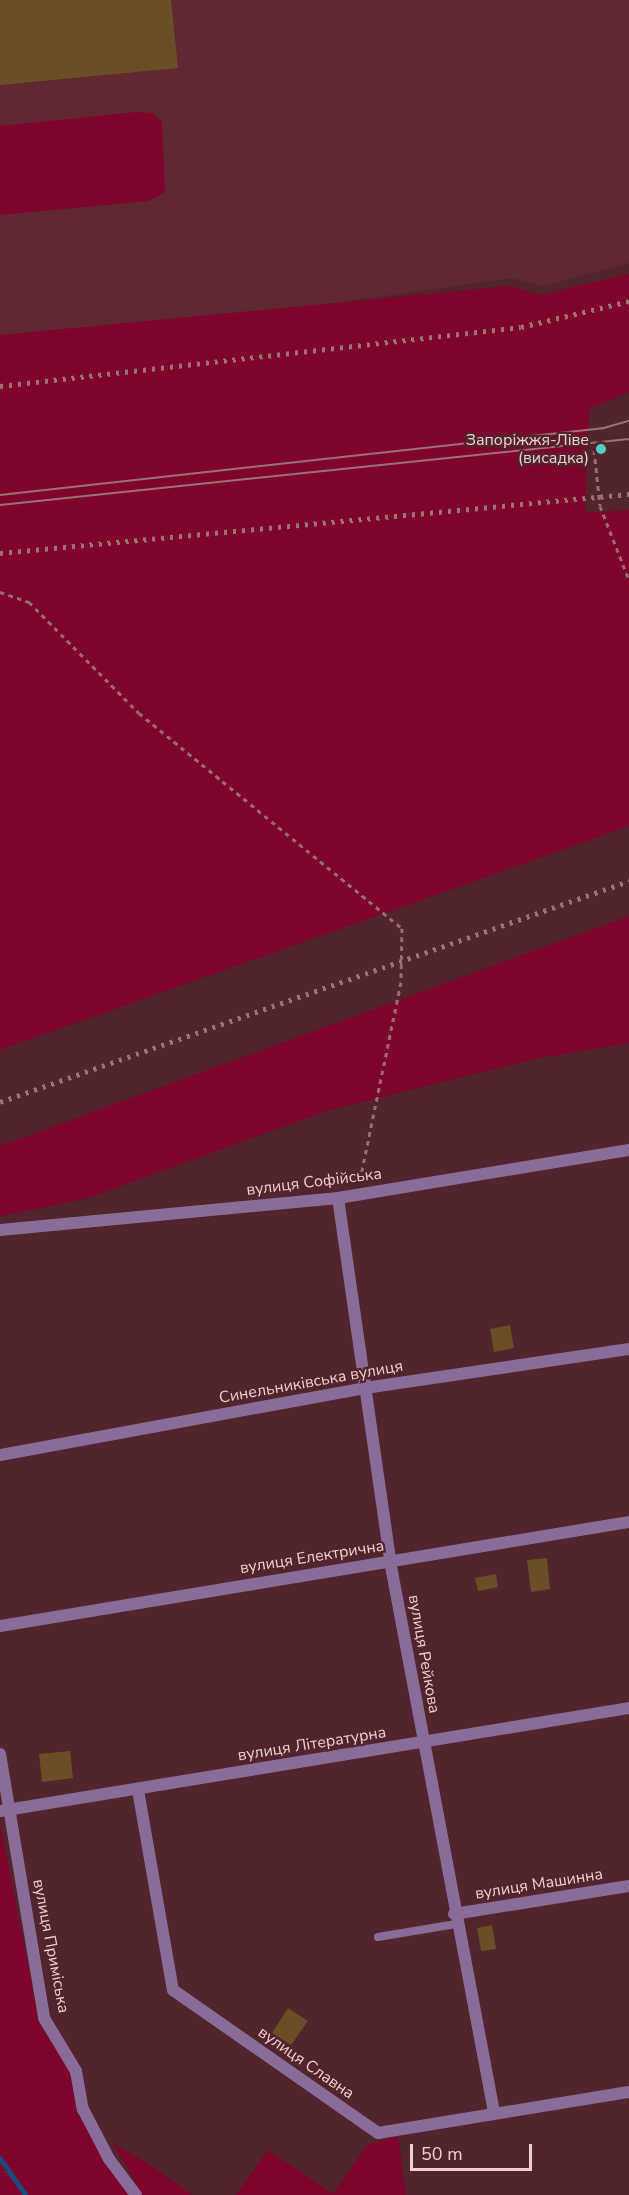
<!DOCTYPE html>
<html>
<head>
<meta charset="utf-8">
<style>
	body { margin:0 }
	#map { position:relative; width:629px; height:2195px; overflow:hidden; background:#52242b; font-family:"Nunito Sans",sans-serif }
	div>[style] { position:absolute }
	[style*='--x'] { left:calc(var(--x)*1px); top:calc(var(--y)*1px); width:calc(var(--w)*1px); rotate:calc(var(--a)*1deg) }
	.built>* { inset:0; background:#602932 }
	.green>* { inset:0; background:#7f052c }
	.stream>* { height:4.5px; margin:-2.25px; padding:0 2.25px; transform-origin:2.25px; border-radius:2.25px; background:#1b4c80 }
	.building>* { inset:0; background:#6b4e26 }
	.path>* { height:3px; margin-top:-1.5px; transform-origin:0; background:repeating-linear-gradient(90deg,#956d72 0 4.5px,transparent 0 9px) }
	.service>* { height:8px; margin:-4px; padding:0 4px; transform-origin:4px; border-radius:4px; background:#896c9a }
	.minor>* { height:12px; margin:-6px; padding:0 6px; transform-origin:6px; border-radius:6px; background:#896c9a }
	.tertiary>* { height:12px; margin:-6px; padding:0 6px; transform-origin:6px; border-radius:6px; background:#896c9a }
	.tram>* { height:1.5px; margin:-0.75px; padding:0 0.75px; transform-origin:0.75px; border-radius:0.75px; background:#9a7378 }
	.rail>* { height:4.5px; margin-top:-2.25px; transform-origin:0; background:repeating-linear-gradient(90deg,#9a7378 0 3px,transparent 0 9px) }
	.dots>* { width:16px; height:16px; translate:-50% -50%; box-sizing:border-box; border:3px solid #52242b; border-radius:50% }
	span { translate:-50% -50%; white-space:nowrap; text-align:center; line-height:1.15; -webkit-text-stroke:4.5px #52242b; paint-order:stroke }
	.poi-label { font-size:16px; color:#eecfd2 }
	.right { translate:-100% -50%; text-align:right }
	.street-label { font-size:16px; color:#eecfd2 }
	.scale { position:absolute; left:410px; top:2144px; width:122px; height:27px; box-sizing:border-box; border:3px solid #eecfd2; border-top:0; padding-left:8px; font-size:18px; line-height:21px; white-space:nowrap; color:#eecfd2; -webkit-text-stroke:4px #52242b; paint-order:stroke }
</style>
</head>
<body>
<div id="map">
	<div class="built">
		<i style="clip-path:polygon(0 0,629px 0,629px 263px,544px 286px,512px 278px,0 350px)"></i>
	</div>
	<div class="green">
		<i style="clip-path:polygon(136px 112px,152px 113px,162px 122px,165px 192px,149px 201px,0 215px,0 126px)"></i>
		<i style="clip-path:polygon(629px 274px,629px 392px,589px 409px,585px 513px,629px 510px,629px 826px,0 1050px,0 335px,511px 286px,540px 295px)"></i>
		<i style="clip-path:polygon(629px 916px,629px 1043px,539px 1058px,326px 1111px,85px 1199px,0 1216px,0 1146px)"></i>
		<i style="clip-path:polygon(0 1823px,40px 2026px,68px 2064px,77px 2113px,129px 2195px,0 2195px)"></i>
		<i style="clip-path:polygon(398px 2136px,406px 2195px,236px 2195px,268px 2150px,333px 2194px,368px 2144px)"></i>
		<i style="clip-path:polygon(113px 2143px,153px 2167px,192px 2195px,143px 2195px)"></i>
	</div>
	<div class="stream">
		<i style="--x:0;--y:2158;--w:45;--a:54.9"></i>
	</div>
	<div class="building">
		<i style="clip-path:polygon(0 0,171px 0,178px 68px,0 85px)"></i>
		<i style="clip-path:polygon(510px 1325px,514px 1348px,494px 1352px,490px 1329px)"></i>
		<i style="clip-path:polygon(547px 1558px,550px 1589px,531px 1592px,527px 1560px)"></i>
		<i style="clip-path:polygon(496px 1574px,498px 1587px,478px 1591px,475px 1578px)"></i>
		<i style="clip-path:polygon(70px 1751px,73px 1778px,42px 1782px,39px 1754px)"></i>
		<i style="clip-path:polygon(492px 1925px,496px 1949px,481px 1951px,477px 1928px)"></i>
		<i style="clip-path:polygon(288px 2008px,308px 2021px,291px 2045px,272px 2033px)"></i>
	</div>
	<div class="path">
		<i style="--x:594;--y:450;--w:56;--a:83.9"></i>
		<i style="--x:600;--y:506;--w:79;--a:68.6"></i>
		<i style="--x:0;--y:592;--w:31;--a:19"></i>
		<i style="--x:29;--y:602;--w:156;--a:45.3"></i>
		<i style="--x:139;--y:713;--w:340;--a:39.3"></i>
		<i style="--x:402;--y:928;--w:54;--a:91.1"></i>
		<i style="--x:401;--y:982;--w:202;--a:101.7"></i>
	</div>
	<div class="service">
		<i style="--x:378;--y:1937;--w:79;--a:-9.5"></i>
	</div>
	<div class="minor">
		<i style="--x:338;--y:1198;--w:367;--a:81.8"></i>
		<i style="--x:390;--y:1561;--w:561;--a:79.31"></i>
		<i style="--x:0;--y:1230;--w:340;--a:-5.4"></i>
		<i style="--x:338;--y:1198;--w:295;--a:-9.4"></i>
		<i style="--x:0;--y:1455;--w:371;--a:-10.4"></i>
		<i style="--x:365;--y:1388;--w:267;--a:-8.4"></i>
		<i style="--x:0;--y:1754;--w:268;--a:80.5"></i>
		<i style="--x:44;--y:2018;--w:62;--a:58.9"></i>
		<i style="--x:76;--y:2071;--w:39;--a:80"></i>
		<i style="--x:83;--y:2109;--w:56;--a:62.5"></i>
		<i style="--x:109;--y:2159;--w:45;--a:53.1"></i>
		<i style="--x:138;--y:1790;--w:203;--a:80.1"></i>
		<i style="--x:173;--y:1990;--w:250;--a:34.9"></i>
		<i style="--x:378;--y:2133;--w:254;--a:-9.3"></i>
		<i style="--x:0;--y:1811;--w:637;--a:-9.3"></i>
		<i style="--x:454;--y:1914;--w:177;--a:-9.1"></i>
	</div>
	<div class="tertiary">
		<i style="--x:0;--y:1626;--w:638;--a:-9.39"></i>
	</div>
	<div class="tram">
		<i style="--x:0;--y:495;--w:608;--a:-6.33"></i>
		<i style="--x:604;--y:428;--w:26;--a:-16"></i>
		<i style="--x:0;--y:505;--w:632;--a:-5.99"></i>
	</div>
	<div class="rail">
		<i style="--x:0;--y:386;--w:524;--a:-6.46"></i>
		<i style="--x:521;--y:327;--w:111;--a:-13.5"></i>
		<i style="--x:0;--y:553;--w:632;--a:-5.36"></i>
		<i style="--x:0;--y:1102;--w:667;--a:-19.36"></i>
	</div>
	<div class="dots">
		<i style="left:601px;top:449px;background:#53cdca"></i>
	</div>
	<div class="poi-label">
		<span class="right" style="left:589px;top:449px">Запоріжжя-Ліве<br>(висадка)</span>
	</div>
	<div class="street-label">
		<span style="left:314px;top:1182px;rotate:-7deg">вулиця Софійська</span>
		<span style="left:311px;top:1382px;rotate:-10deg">Синельниківська вулиця</span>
		<span style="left:312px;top:1557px;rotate:-9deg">вулиця Електрична</span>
		<span style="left:424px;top:1654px;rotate:80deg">вулиця Рейкова</span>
		<span style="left:312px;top:1744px;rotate:-9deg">вулиця Літературна</span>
		<span style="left:539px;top:1884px;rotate:-9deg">вулиця Машинна</span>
		<span style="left:51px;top:1946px;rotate:79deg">вулиця Приміська</span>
		<span style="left:306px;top:2063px;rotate:35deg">вулиця Славна</span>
	</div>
	<div class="scale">50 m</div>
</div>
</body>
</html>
